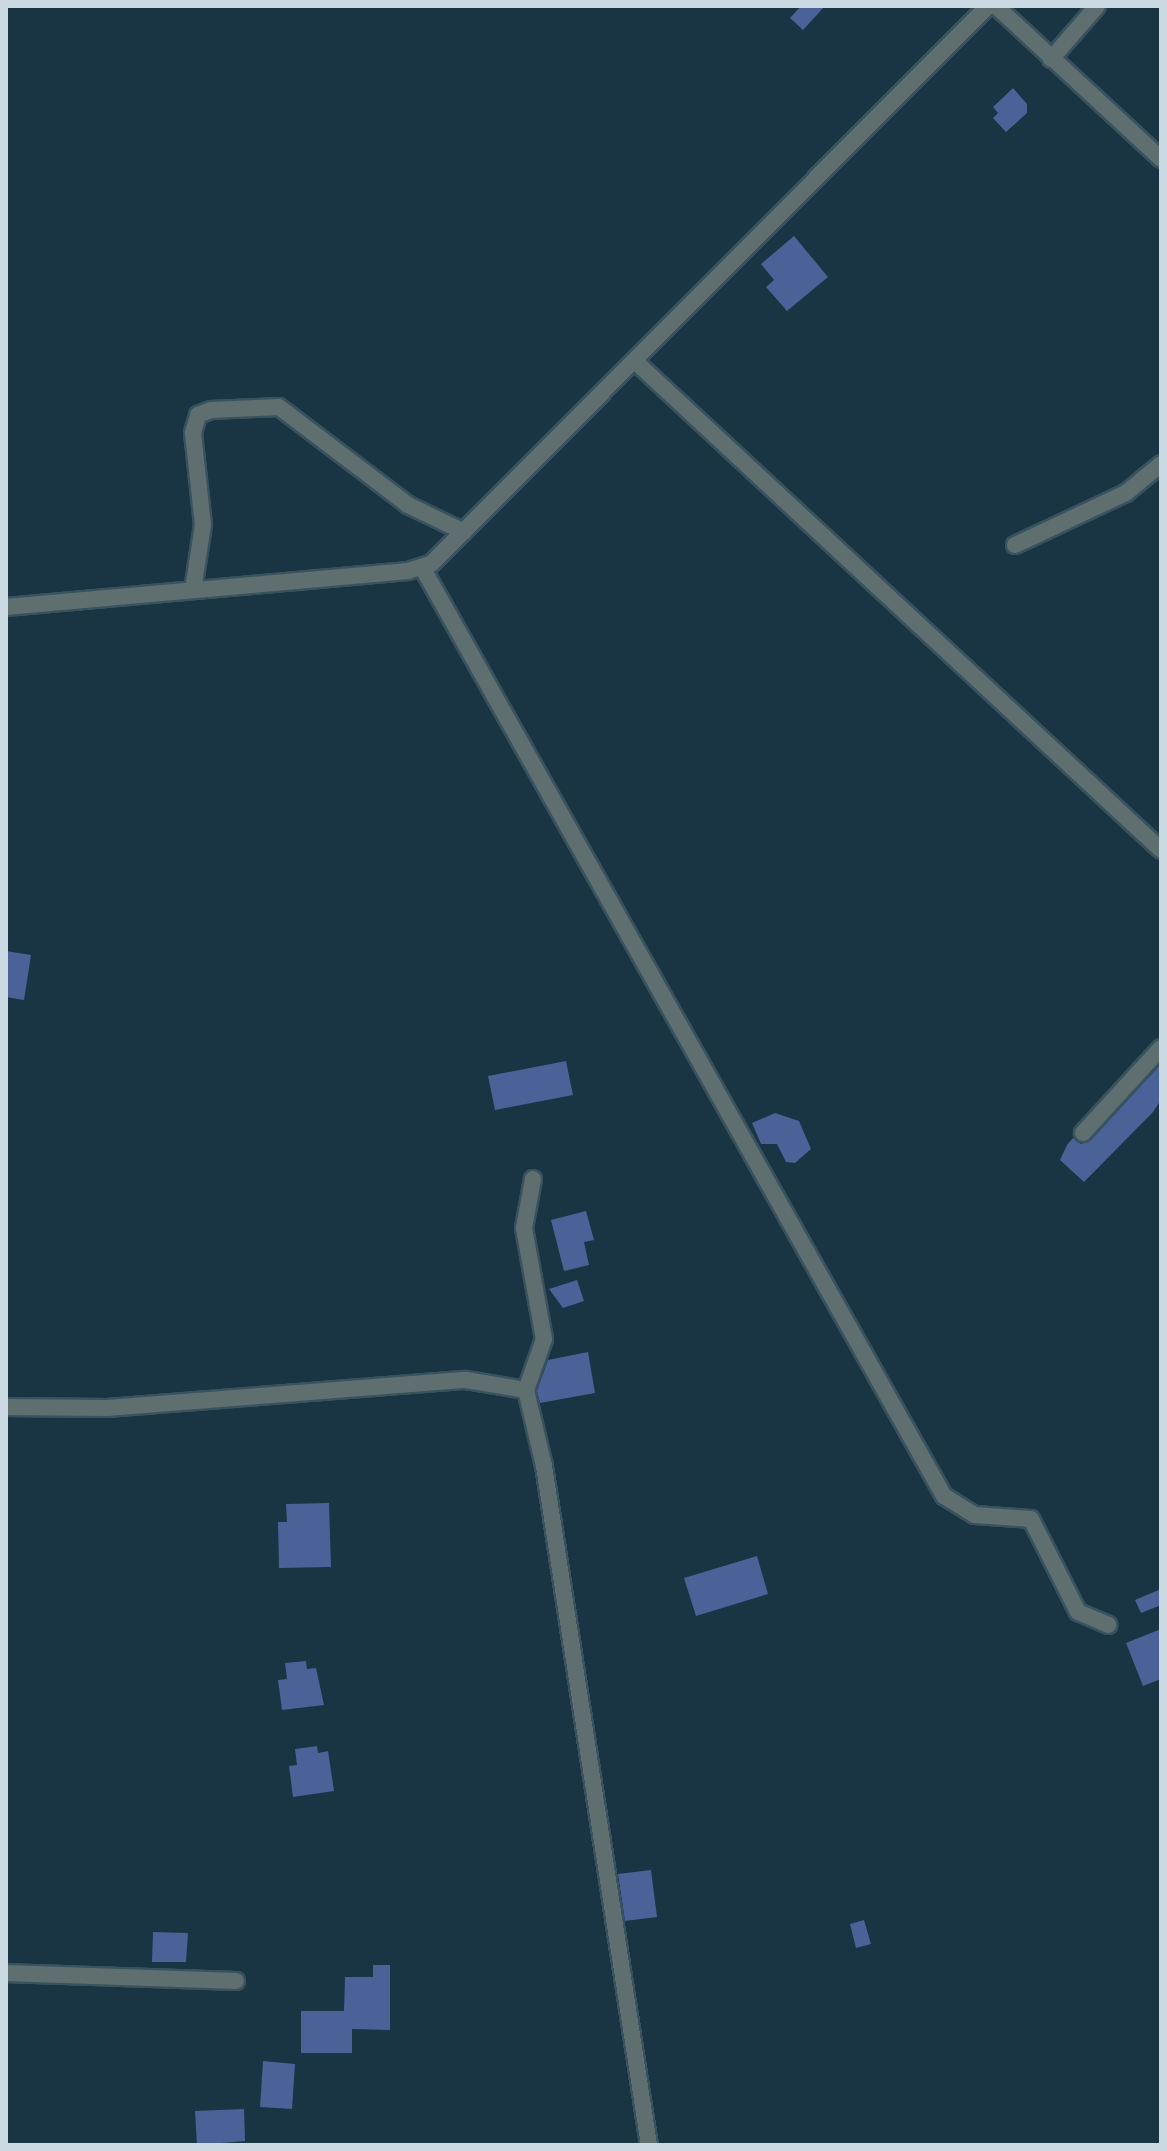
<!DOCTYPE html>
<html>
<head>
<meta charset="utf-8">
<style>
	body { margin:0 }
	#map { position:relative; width:1167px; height:2151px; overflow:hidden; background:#193442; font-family:"Source Serif 4",serif }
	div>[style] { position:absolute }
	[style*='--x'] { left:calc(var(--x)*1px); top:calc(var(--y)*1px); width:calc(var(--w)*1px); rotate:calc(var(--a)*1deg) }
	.building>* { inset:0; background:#4a6297 }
	.roads { filter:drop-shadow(2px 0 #39525f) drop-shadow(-2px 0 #39525f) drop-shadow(0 2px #39525f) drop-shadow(0 -2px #39525f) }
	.minor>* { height:16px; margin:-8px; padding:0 8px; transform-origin:8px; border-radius:8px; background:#5f6f6f }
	span { translate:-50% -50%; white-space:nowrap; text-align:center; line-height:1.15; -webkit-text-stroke:7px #193442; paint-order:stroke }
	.frame { position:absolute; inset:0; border:8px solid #cad9e2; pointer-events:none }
</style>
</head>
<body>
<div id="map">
	<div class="building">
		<i style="clip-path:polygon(801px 6px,825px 6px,803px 30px,790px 18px)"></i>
		<i style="clip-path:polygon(1013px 88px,1027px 104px,1027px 113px,1006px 132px,993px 118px,998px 113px,993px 107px)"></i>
		<i style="clip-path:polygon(794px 236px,828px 277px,787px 311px,766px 287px,774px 280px,761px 264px)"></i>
		<i style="clip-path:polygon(6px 951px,31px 955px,24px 1000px,6px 997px)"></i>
		<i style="clip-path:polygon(566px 1061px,573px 1095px,495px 1110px,488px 1076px)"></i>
		<i style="clip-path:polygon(1161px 1064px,1161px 1100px,1153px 1112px,1084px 1182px,1060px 1160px,1067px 1145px,1073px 1138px,1081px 1144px,1091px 1140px)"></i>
		<i style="clip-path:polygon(775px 1113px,799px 1121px,811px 1149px,795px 1163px,786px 1162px,777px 1144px,761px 1144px,752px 1123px)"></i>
		<i style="clip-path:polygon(586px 1211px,594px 1240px,584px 1242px,589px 1265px,564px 1271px,551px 1220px)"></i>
		<i style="clip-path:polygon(577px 1280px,584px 1301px,563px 1308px,549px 1289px)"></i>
		<i style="clip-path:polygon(588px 1352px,595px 1393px,540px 1403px,537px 1391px,548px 1360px)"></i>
		<i style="clip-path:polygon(329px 1503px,331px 1567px,279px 1568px,278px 1522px,287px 1522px,286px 1504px)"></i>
		<i style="clip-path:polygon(757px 1556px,768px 1594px,696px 1616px,684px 1578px)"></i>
		<i style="clip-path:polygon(1161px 1589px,1161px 1605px,1141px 1613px,1135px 1600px)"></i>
		<i style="clip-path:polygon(1161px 1629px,1161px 1679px,1143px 1686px,1126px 1643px)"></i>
		<i style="clip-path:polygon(306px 1661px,307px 1669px,316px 1668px,324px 1705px,282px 1710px,278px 1680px,287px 1679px,285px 1663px)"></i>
		<i style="clip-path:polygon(317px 1746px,318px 1753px,328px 1751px,334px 1791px,293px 1797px,289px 1766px,297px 1765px,295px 1749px)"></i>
		<i style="clip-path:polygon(651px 1870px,657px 1917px,625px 1921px,618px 1874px)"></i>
		<i style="clip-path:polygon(864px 1920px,871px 1944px,856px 1948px,850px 1924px)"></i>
		<i style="clip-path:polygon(153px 1932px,188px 1933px,186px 1962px,152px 1962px)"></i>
		<i style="clip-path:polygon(373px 1965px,390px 1965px,390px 2030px,352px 2029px,352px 2053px,301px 2053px,301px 2011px,344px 2011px,345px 1977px,373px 1977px)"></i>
		<i style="clip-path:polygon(263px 2061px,295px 2064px,292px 2109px,260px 2107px)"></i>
		<i style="clip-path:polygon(244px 2109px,245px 2141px,197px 2145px,195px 2111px)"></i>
	</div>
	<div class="roads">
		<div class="minor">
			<i style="--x:996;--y:6;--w:225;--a:42.8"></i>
			<i style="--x:1051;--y:59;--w:70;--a:-49"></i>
			<i style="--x:637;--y:363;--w:715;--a:42.9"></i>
			<i style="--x:1015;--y:545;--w:123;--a:-25.1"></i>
			<i style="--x:1126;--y:493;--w:45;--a:-39.6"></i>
			<i style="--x:422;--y:567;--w:1066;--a:60.67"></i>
			<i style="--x:944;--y:1496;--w:36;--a:32"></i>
			<i style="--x:975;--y:1515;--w:56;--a:4.1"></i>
			<i style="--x:1031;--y:1519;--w:104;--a:63.2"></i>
			<i style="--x:1078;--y:1612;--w:33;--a:23"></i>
			<i style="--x:193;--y:590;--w:66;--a:-81.3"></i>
			<i style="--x:203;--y:525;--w:93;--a:-96.2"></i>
			<i style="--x:193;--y:433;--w:19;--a:-74"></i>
			<i style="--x:198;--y:415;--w:14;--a:-21"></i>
			<i style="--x:211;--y:410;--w:68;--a:-2.5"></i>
			<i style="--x:279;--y:407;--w:162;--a:37.2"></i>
			<i style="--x:408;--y:505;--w:62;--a:25.7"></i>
			<i style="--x:6;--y:607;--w:404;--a:-5.1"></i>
			<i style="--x:408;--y:571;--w:25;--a:-18"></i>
			<i style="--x:432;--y:563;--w:787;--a:-45.05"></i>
			<i style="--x:1083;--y:1133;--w:115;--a:-47.5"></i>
			<i style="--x:533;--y:1179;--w:50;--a:100.4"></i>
			<i style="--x:524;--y:1228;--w:113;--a:79.8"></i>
			<i style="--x:544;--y:1339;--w:54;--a:109.4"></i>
			<i style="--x:526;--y:1390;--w:78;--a:76.7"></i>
			<i style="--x:544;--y:1466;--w:687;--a:81.21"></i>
			<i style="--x:6;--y:1407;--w:101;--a:0.6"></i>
			<i style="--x:107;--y:1408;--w:360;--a:-4.5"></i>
			<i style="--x:466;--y:1380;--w:61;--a:9.5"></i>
			<i style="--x:6;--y:1973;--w:230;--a:2"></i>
		</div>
	</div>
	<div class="frame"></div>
</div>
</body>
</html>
